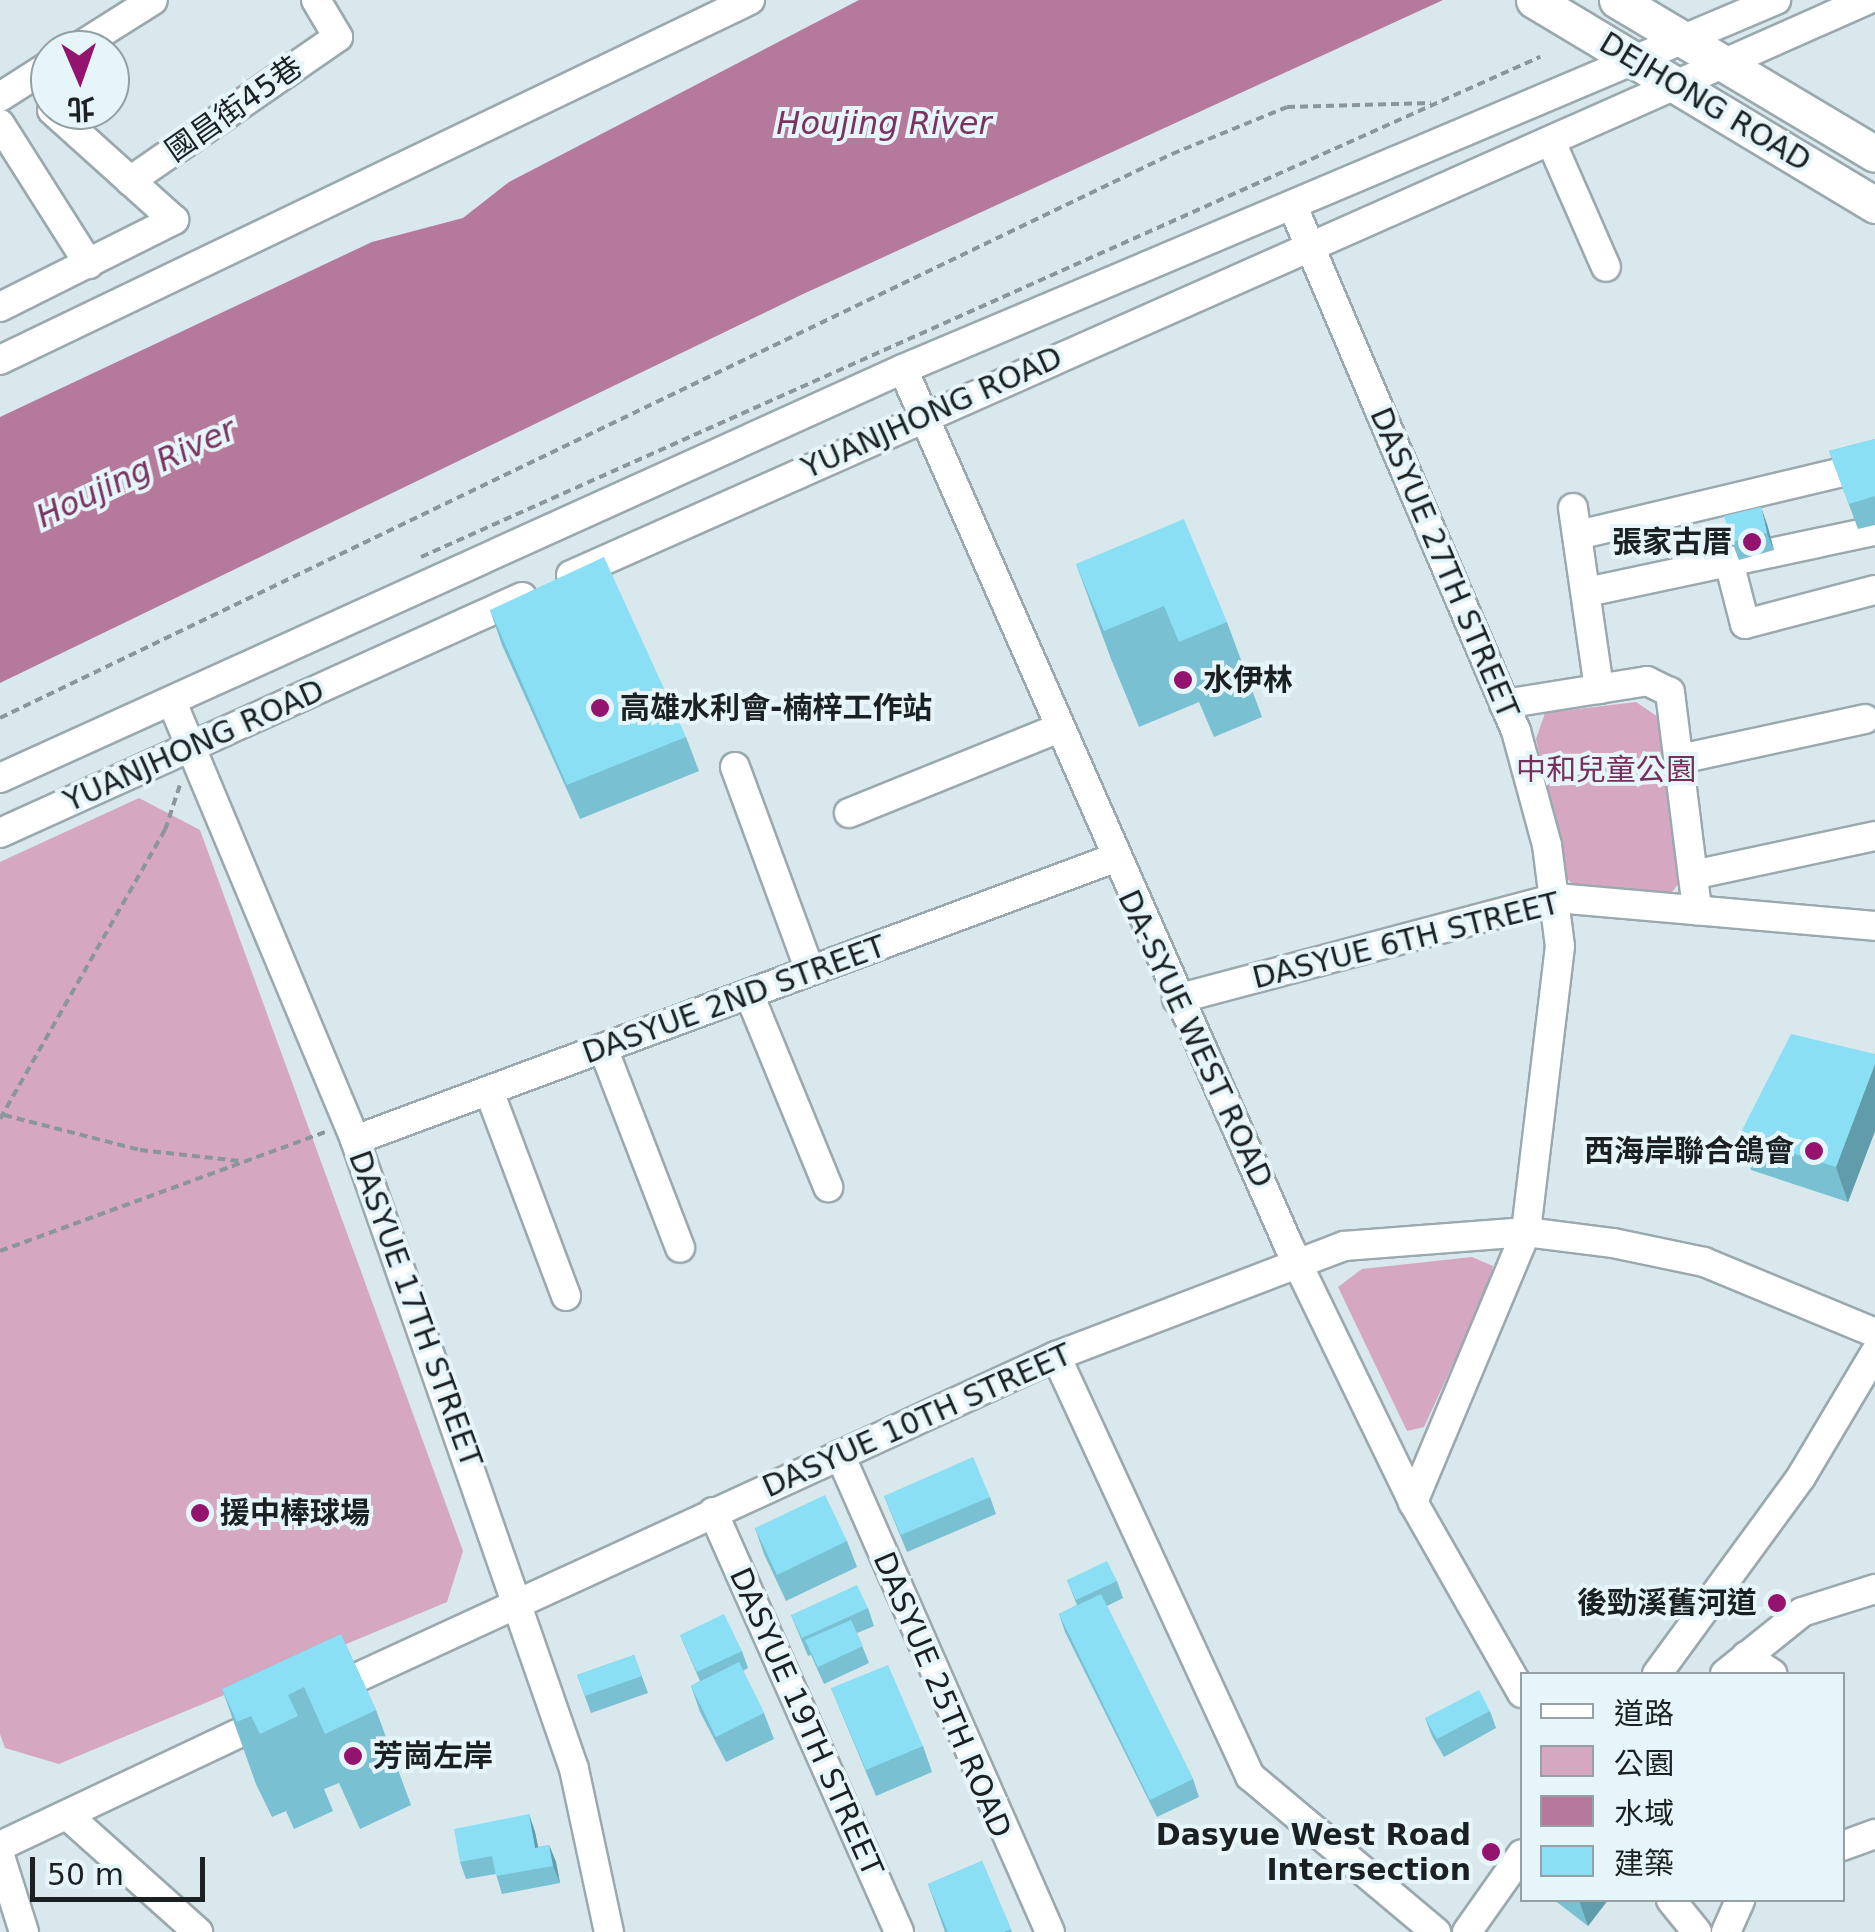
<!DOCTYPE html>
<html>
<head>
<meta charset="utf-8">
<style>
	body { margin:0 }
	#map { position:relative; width:1875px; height:1932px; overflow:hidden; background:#d8e8ec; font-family:"DejaVu Sans","Noto Sans TC",sans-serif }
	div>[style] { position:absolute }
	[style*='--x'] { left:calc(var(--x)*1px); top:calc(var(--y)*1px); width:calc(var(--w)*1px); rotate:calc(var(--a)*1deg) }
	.green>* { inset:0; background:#d5a7c1 }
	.water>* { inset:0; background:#b4799b }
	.path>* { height:4px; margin-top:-2px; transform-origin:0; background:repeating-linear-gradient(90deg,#8a9699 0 8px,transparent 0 13px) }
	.roads { filter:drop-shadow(2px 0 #9aa9ad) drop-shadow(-2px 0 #9aa9ad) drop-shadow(0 2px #9aa9ad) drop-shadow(0 -2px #9aa9ad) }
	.minor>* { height:28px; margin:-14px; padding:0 14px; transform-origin:14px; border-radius:14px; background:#fff }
	.major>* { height:35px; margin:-17.5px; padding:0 17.5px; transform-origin:17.5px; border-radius:17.5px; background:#fff }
	.wall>* { inset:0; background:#78c0d2 }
	.shaded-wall>* { inset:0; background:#619cab }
	.building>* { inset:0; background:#8bdff4 }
	.dots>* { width:28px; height:28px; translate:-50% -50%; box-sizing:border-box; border:5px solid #e5f5f9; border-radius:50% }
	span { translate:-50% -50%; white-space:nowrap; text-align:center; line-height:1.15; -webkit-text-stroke:8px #e5f5f9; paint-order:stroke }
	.street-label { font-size:30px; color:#1b2123 }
	.poi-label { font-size:30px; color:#1b2123; font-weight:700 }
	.right { translate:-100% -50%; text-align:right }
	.left { translate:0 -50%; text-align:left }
	.park-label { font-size:30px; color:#762e5d }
	.water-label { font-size:32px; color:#7a3260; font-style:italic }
	.legend { position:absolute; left:1520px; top:1672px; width:325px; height:230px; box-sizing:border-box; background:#e5f5f9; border:2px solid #94a0a3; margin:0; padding:12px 18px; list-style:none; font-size:30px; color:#1b2123 }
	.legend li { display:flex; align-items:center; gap:20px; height:50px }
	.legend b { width:50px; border:2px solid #94a0a3 }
	.north { position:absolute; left:30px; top:30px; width:100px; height:100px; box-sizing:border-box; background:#e5f5f9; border:2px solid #94a0a3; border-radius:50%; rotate:178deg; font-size:28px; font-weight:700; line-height:40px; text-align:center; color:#1b2123 }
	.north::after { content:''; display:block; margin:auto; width:35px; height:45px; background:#93136e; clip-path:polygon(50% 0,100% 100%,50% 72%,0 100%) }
	.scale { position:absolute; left:30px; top:1857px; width:175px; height:45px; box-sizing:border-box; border:5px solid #1b2123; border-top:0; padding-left:12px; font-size:30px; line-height:35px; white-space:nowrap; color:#1b2123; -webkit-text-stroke:8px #e5f5f9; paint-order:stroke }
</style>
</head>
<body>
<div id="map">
	<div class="green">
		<i style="clip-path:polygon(1636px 702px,1658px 717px,1666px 739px,1679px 883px,1670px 895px,1578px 889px,1567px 879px,1536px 739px,1545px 713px)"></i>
		<i style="clip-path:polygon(139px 798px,200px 830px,463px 1551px,447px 1602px,59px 1764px,5px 1748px,0 1734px,0 862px)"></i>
		<i style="clip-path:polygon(1472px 1257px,1493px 1266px,1488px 1288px,1424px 1427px,1407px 1431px,1338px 1287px,1362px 1269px)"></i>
	</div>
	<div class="water">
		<i style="clip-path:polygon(859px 0,1443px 0,801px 295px,0 683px,0 417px,372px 242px,463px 218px,509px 182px)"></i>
	</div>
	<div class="path">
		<i style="--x:421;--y:557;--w:1226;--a:-24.08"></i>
		<i style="--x:0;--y:718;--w:1301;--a:-25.7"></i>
		<i style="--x:1172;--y:154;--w:124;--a:-22.2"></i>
		<i style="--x:1287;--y:107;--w:144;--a:-1.6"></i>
		<i style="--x:4;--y:1115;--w:140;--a:14.4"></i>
		<i style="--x:140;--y:1150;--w:100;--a:6.3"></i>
		<i style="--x:0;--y:1119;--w:333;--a:-60.3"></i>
		<i style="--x:165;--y:830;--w:47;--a:-71.6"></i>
		<i style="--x:0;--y:1251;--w:346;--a:-20.1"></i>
	</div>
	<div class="roads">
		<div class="minor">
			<i style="--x:74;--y:50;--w:93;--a:-32.3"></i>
			<i style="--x:0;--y:97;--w:59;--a:-32.6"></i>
			<i style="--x:0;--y:124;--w:166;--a:57.6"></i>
			<i style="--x:1552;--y:144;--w:134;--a:66.3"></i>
			<i style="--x:130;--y:181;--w:253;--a:-34.7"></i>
			<i style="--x:338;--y:37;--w:43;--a:-120.7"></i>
			<i style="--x:1294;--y:209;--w:567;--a:66.96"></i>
			<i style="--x:1516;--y:731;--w:118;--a:74.8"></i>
			<i style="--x:1547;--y:845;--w:102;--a:82.7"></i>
			<i style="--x:1560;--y:946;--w:288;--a:96.8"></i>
			<i style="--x:1526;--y:1232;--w:293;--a:112.7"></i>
			<i style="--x:0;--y:307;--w:195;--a:-26.6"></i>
			<i style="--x:174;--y:220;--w:164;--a:-138"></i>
			<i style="--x:0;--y:360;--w:832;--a:-25.64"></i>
			<i style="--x:903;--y:369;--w:956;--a:66.25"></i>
			<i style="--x:1288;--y:1244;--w:287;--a:64.1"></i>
			<i style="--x:1413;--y:1502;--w:220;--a:60.3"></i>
			<i style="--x:1573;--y:508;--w:183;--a:81.8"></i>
			<i style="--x:1578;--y:535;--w:305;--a:-13.4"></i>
			<i style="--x:1729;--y:562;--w:64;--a:75.5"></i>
			<i style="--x:1745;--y:624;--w:134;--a:-14.7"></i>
			<i style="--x:571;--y:575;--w:1418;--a:-23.93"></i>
			<i style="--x:1587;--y:592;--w:294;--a:-12"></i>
			<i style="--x:172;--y:702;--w:475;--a:67.3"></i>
			<i style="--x:355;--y:1140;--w:666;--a:70.8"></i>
			<i style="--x:574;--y:1769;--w:167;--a:77.9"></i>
			<i style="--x:1504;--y:704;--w:145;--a:-9.1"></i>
			<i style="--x:1647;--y:681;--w:25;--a:26"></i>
			<i style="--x:1670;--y:692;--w:220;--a:82.9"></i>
			<i style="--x:1680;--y:759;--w:189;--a:-12.2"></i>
			<i style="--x:735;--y:767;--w:217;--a:69.8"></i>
			<i style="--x:0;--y:778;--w:991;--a:-24.37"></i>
			<i style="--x:903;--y:369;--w:948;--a:-22.91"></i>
			<i style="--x:849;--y:813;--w:224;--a:-22"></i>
			<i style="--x:0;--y:833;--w:573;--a:-24.33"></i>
			<i style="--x:1693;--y:875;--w:186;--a:-12.1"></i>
			<i style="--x:749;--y:994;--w:209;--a:67.7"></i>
			<i style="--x:1177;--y:999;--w:392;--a:-14.9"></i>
			<i style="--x:1556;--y:898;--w:320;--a:5"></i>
			<i style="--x:603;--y:1048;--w:214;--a:68.9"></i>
			<i style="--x:489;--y:1091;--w:219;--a:69.4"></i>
			<i style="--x:355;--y:1140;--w:807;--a:-20.37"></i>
			<i style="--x:1056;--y:1356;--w:463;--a:65.2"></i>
			<i style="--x:1250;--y:1776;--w:243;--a:40"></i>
			<i style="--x:840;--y:1455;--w:521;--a:66.24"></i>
			<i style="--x:713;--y:1512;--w:459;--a:66.1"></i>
			<i style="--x:1746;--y:1656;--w:32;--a:34"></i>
			<i style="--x:1657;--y:1674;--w:244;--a:-53.8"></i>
			<i style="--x:1801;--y:1477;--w:144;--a:-59.2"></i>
			<i style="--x:1725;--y:1674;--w:99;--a:-38.8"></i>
			<i style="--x:1802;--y:1612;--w:77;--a:-17.5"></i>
			<i style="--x:328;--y:1691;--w:801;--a:-24.71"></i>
			<i style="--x:1056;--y:1356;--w:308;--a:-20.9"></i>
			<i style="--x:1344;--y:1246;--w:183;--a:-4.4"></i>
			<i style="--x:1526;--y:1232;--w:88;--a:7.2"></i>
			<i style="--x:1613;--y:1243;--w:93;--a:11.8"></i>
			<i style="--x:1704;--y:1262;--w:185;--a:22.5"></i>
			<i style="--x:67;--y:1815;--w:176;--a:41.8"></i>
			<i style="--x:0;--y:1846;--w:300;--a:-25.3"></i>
			<i style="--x:1842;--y:1846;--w:35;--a:-20"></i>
			<i style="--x:0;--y:1856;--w:80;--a:72.5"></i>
			<i style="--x:1671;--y:1900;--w:41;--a:50.9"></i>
			<i style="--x:1467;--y:1932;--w:95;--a:-54.8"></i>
			<i style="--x:1726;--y:1932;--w:35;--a:-66"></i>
		</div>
		<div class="major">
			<i style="--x:1534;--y:0;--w:398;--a:31"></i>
			<i style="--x:1617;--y:0;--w:300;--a:30.8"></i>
		</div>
	</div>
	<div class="wall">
		<i style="clip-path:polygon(1875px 439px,1875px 525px,1858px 529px,1829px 451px)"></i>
		<i style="clip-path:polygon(1767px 524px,1774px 550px,1739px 560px,1732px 542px)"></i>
		<i style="clip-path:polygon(1076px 564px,1227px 622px,1262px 717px,1214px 737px,1199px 702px,1139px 727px,1111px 659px)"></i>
		<i style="clip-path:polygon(490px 610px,686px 737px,699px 771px,580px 819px,502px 645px)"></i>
		<i style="clip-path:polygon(1875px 1054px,1875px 1131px,1848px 1202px,1751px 1170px,1739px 1136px)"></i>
		<i style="clip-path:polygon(884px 1496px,990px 1497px,996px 1514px,907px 1552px)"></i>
		<i style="clip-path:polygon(755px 1528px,847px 1541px,857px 1567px,786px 1601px,764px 1554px)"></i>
		<i style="clip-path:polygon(1067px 1580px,1117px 1581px,1123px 1598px,1107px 1606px,1193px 1779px,1199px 1797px,1157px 1817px,1065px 1632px,1059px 1614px,1077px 1605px)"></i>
		<i style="clip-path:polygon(868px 1608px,874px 1626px,857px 1633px,869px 1663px,824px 1684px,811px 1655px,808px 1656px,791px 1615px)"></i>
		<i style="clip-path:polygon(341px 1634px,376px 1710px,411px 1805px,360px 1829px,339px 1783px,324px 1789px,333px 1811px,294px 1829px,286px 1811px,272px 1817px,256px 1784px,222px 1689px)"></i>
		<i style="clip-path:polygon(680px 1635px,742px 1651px,748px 1668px,743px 1671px,764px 1713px,774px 1739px,726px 1762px,700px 1712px,691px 1686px,700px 1681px)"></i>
		<i style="clip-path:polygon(634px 1655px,648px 1693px,591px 1713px,577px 1675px)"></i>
		<i style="clip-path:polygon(831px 1688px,923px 1746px,932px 1772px,876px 1796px)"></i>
		<i style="clip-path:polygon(1490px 1711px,1496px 1728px,1444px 1757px,1432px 1736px,1425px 1718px)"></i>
		<i style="clip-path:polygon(529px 1814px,535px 1832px,538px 1847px,549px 1845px,556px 1862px,560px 1883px,502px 1894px,496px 1874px,466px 1879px,460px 1862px)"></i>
		<i style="clip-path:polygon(982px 1861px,1012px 1932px,945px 1932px,928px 1884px)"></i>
		<i style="clip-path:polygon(1554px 1900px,1608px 1900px,1588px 1926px)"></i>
	</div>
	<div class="shaded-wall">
		<i style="clip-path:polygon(1761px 507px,1767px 524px,1774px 550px,1767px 533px)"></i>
		<i style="clip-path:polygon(1875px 1064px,1875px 1131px,1848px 1202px,1836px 1167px)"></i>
		<i style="clip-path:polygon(529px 1814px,535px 1832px,542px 1865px,535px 1848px)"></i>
		<i style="clip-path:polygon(549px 1845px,556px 1862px,560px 1883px,553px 1866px)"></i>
		<i style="clip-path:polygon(1579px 1900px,1608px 1900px,1588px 1926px)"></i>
	</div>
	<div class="building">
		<i style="clip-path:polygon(1875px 439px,1875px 496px,1849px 504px,1829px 451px)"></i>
		<i style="clip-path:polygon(1761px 507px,1767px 533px,1732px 542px,1724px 516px)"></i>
		<i style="clip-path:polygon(1184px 519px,1227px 622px,1179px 642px,1164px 606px,1104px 631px,1076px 564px)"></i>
		<i style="clip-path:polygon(604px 557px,686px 737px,567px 785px,490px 610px)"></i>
		<i style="clip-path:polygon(1791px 1034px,1875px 1054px,1875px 1064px,1836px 1167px,1739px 1136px)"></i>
		<i style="clip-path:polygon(973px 1457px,990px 1497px,901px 1535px,884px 1496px)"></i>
		<i style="clip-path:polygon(825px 1495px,847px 1541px,777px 1575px,755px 1528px)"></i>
		<i style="clip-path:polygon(1107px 1561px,1117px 1581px,1076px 1600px,1067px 1580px)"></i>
		<i style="clip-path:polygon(857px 1585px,868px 1608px,802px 1638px,791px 1615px)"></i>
		<i style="clip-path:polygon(1101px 1594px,1193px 1779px,1150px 1800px,1059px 1614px)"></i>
		<i style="clip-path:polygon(724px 1614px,742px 1651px,697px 1672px,680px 1635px)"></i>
		<i style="clip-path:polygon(851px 1620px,863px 1646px,818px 1667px,805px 1640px)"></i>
		<i style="clip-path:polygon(341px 1634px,376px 1710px,325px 1734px,304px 1687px,288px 1695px,298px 1716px,260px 1734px,251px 1716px,237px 1722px,222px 1689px)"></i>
		<i style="clip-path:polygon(634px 1655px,642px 1676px,585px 1696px,577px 1675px)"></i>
		<i style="clip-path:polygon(739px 1662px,764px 1713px,716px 1737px,691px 1686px)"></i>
		<i style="clip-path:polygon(888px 1665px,923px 1746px,866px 1770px,831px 1688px)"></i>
		<i style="clip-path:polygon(1479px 1690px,1490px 1711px,1437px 1739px,1425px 1718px)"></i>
		<i style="clip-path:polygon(529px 1814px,535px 1848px,549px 1845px,553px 1866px,496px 1876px,492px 1856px,460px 1862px,454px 1829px)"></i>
		<i style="clip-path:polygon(982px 1861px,1011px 1929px,1004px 1932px,948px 1932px,928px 1884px)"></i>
	</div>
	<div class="dots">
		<i style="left:1752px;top:542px;background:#93136e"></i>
		<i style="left:1183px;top:680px;background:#93136e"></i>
		<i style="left:600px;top:708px;background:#93136e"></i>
		<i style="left:1814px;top:1151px;background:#93136e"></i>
		<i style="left:200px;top:1513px;background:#93136e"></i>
		<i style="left:1777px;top:1603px;background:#93136e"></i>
		<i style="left:353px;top:1756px;background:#93136e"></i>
		<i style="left:1491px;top:1852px;background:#93136e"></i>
	</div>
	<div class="street-label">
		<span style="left:1705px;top:102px;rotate:31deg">DEJHONG ROAD</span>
		<span style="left:234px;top:109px;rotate:-35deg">國昌街45巷</span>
		<span style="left:932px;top:413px;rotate:-24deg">YUANJHONG ROAD</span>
		<span style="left:1444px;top:563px;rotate:67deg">DASYUE 27TH STREET</span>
		<span style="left:194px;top:746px;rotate:-24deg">YUANJHONG ROAD</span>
		<span style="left:1406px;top:941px;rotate:-14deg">DASYUE 6TH STREET</span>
		<span style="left:734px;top:1000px;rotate:-20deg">DASYUE 2ND STREET</span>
		<span style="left:1195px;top:1039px;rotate:65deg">DA-SYUE WEST ROAD</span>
		<span style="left:415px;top:1309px;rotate:70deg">DASYUE 17TH STREET</span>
		<span style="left:917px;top:1421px;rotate:-24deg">DASYUE 10TH STREET</span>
		<span style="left:942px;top:1695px;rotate:67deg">DASYUE 25TH ROAD</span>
		<span style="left:806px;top:1722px;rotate:66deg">DASYUE 19TH STREET</span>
	</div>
	<div class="poi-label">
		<span class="right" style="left:1732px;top:542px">張家古厝</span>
		<span class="left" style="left:1203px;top:680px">水伊林</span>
		<span class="left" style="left:620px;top:708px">高雄水利會-楠梓工作站</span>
		<span class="right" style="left:1794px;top:1151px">西海岸聯合鴿會</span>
		<span class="left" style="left:220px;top:1513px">援中棒球場</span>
		<span class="right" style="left:1757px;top:1603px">後勁溪舊河道</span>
		<span class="left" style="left:373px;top:1756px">芳崗左岸</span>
		<span class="right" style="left:1471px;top:1852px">Dasyue West Road<br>Intersection</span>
	</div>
	<div class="park-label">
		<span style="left:1606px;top:770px">中和兒童公園</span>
	</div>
	<div class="water-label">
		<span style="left:884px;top:123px">Houjing River</span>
		<span style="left:136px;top:473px;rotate:-25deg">Houjing River</span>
	</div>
	<ul class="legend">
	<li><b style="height:12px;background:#fff"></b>道路</li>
	<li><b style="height:28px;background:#d5a7c1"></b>公園</li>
	<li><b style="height:28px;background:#b4799b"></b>水域</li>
	<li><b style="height:28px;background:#8bdff4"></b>建築</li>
	</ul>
	<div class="north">北</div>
	<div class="scale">50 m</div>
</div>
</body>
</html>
